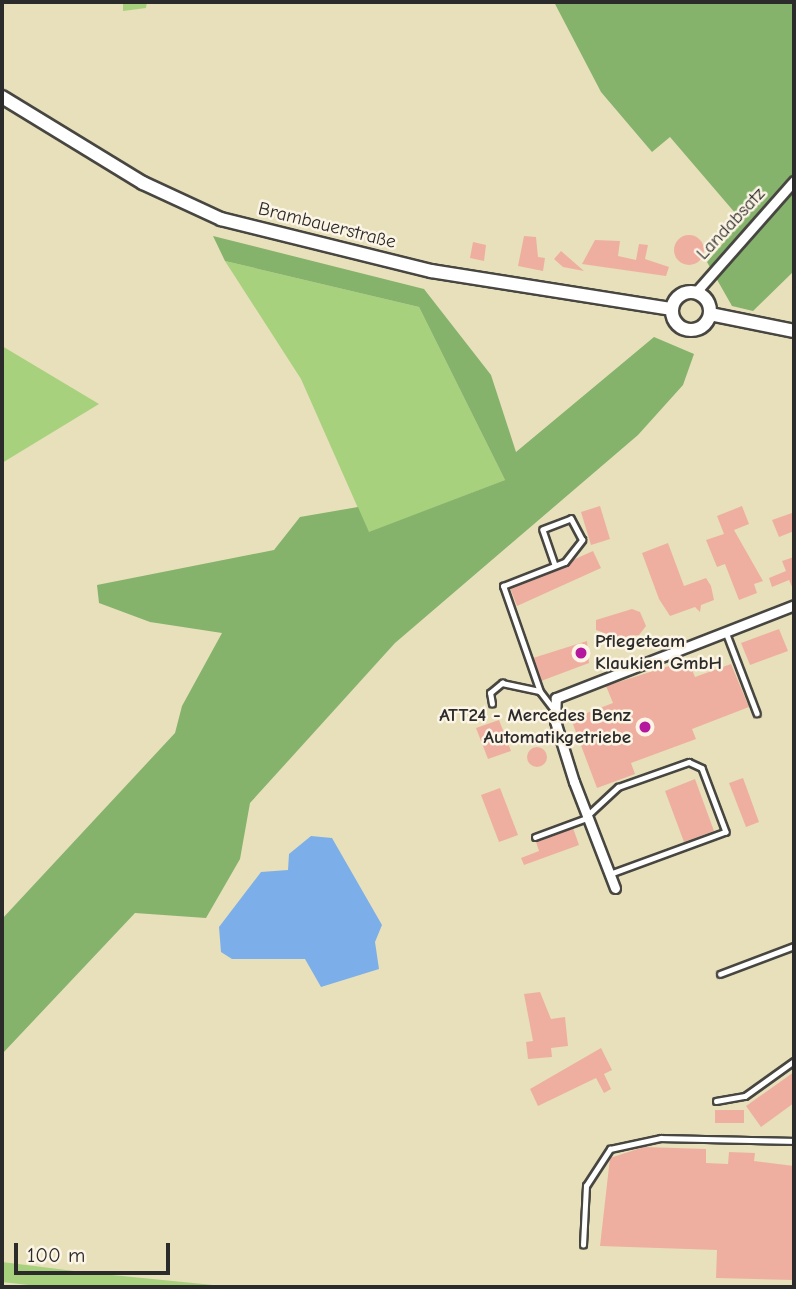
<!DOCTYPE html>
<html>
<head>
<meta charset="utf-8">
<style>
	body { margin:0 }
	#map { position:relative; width:796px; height:1289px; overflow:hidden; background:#e7e0bb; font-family:"Comic Neue",sans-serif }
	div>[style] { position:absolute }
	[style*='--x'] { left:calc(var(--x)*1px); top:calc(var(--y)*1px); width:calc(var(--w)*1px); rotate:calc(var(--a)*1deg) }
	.green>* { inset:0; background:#a7d17d }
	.forest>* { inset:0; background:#85b36c }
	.water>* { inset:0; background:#7cafe9 }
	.building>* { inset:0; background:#eeafa1 }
	.round { border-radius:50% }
	.roads { filter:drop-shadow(2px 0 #474641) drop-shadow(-2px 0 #474641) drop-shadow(0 2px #474641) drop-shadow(0 -2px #474641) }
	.service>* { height:4.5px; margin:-2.25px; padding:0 2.25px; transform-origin:2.25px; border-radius:2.25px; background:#fff }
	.minor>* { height:9px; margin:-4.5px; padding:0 4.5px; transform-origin:4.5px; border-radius:4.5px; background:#fff }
	.secondary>* { height:12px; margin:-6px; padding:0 6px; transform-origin:6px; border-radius:6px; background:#fff }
	.secondary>.ring { margin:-6px; padding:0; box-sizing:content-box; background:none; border:12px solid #fff; border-radius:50% }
	.dots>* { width:19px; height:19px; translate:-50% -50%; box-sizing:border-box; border:4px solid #fcf5e5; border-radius:50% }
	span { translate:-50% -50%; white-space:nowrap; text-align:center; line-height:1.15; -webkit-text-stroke:5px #fcf5e5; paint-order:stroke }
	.street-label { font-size:19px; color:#2b2b2b }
	.poi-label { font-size:19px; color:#2b2b2b; font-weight:700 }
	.left { translate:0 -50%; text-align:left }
	.right { translate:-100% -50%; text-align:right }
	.frame { position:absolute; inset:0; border:4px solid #2b2b2b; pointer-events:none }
	.scale { position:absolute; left:14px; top:1243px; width:156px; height:32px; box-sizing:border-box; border:4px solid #2b2b2b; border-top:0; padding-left:9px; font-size:21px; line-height:24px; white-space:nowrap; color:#2b2b2b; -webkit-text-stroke:5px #fcf5e5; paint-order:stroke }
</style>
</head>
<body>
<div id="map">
	<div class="green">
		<i style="clip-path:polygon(123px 2px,147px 2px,146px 8px,123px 11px)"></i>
		<i style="clip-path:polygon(225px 261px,419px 307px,505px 480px,369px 533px,301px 379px)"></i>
		<i style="clip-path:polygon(2px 346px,99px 404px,2px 463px)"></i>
		<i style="clip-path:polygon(2px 1262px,82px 1272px,233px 1287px,46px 1287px,2px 1282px)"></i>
	</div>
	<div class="forest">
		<i style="clip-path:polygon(554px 2px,794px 2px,794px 271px,753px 311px,732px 306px,707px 262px,742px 221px,670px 137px,652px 152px,601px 92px)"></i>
		<i style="clip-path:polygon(213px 236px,424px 289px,491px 375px,516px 452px,654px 337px,694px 354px,683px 385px,638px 435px,395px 643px,250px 803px,240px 859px,206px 918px,135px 913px,2px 1054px,2px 919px,175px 733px,182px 706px,222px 633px,150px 622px,99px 603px,97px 585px,274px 550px,300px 517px,358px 507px,369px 532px,505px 480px,419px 307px,225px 261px)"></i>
	</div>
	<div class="water">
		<i style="clip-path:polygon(311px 836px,332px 838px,382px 925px,375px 942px,379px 969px,321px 987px,305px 959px,232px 959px,221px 952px,219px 927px,261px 872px,288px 870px,289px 854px)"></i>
	</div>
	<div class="building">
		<i class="round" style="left:674px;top:235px;width:30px;height:30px"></i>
		<i style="clip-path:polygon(524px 236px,536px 237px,538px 257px,545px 258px,543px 271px,518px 266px)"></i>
		<i style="clip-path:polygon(595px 240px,620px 241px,618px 256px,636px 260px,639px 244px,648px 245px,645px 259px,669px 267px,666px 276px,582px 264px)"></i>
		<i style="clip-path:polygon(473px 242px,486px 245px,484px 261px,470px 258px)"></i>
		<i style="clip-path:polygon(561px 251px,584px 271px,563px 267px,554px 259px)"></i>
		<i style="clip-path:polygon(600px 506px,610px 539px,591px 545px,581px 512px)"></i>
		<i style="clip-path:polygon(742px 506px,749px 524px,734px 530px,763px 581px,754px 584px,757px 593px,739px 600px,725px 564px,717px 567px,706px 540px,724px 534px,717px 516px)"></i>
		<i style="clip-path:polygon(792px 513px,794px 531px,779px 537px,772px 520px)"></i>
		<i style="clip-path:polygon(668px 543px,684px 586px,706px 578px,711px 586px,714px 600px,701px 605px,700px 612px,695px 607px,670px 616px,659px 599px,642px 553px)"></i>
		<i style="clip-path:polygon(593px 551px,601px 568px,517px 606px,510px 588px)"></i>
		<i style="clip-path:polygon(794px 557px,794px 591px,789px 580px,772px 587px,769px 578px,786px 571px,782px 561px)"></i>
		<i style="clip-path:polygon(632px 609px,640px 612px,646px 626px,639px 635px,618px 638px,596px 630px,596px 620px)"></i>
		<i style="clip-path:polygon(779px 629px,788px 651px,750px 665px,741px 643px)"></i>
		<i style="clip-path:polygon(587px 641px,589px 663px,541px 681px,533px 658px)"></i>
		<i style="clip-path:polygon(688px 660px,695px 677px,731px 664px,749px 707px,692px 729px,696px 739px,631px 763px,635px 774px,597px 788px,571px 719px,613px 703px,606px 686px)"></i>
		<i style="clip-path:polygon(499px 720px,511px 751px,488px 759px,476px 728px)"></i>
		<i class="round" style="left:527px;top:747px;width:20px;height:20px"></i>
		<i style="clip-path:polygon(743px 778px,759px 822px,746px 827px,729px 783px)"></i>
		<i style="clip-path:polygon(695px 779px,714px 831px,684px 842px,665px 791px)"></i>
		<i style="clip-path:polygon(500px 788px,518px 835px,499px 842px,481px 795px)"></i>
		<i style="clip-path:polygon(573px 828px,579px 845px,524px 865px,521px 858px,539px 851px,536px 842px)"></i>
		<i style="clip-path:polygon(540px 992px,551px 1019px,565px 1017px,568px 1046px,551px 1048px,552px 1057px,528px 1059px,526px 1042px,533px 1041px,524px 994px)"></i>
		<i style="clip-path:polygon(601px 1048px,612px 1070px,604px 1074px,611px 1089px,604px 1093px,596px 1078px,538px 1106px,530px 1089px)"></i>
		<i style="clip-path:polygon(794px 1072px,794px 1103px,761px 1127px,746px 1106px)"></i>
		<i style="clip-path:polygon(715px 1110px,744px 1110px,744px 1123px,715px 1123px)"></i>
		<i style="clip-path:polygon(644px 1147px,706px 1149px,706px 1163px,728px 1164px,729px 1152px,755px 1153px,754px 1161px,794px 1166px,794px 1280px,716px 1278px,717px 1250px,600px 1246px,610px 1158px)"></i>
	</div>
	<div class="roads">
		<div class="service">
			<i style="--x:726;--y:632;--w:87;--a:69.1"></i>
			<i style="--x:492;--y:704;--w:11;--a:-100"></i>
			<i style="--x:490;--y:693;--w:16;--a:-40"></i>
			<i style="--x:502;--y:683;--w:38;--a:12"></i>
			<i style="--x:553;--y:709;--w:21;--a:-127"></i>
			<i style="--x:540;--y:692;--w:112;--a:-109.2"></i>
			<i style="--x:503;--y:586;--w:66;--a:-21.2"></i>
			<i style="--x:565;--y:562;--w:28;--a:-52"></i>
			<i style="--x:582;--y:540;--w:24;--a:-118"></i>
			<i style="--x:571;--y:519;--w:30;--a:159"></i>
			<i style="--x:543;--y:530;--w:37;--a:71"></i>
			<i style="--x:588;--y:815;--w:41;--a:-43"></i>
			<i style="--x:618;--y:787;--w:75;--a:-19.4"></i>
			<i style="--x:689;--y:762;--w:14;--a:25"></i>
			<i style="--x:702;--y:768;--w:68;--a:69.4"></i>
			<i style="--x:726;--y:832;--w:122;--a:159.9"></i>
			<i style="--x:535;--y:837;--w:55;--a:-20.1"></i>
			<i style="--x:720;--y:974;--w:79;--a:-20.7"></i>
			<i style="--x:716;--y:1101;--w:29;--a:-10"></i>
			<i style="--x:745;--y:1096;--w:60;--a:-35.5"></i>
			<i style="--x:583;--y:1245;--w:59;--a:-87.1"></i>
			<i style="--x:586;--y:1186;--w:44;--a:-57"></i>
			<i style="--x:610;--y:1149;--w:52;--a:-12.2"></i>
			<i style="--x:661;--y:1138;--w:133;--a:1.3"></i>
		</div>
		<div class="minor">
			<i style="--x:696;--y:292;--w:148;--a:-48.6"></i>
			<i style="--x:615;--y:888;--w:114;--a:-111.1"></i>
			<i style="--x:574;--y:782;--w:64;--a:-107.3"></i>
			<i style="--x:555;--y:721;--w:23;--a:-88"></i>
			<i style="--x:556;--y:698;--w:256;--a:-21.3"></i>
		</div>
		<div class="secondary">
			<i style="--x:2;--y:97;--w:165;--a:31.4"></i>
			<i style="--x:143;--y:183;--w:86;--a:24.8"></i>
			<i style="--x:221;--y:219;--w:216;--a:13.9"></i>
			<i style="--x:431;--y:271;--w:244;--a:9"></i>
			<i class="ring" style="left:672px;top:292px;width:26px;height:26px"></i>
			<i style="--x:710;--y:314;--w:86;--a:11.4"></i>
		</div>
	</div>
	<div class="dots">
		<i style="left:581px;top:653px;background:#b5179e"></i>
		<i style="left:645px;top:727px;background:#b5179e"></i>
	</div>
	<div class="street-label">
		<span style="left:731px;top:224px;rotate:-47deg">Landabsatz</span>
		<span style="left:327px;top:226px;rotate:14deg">Brambauerstraße</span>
	</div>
	<div class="poi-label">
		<span class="left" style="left:595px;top:653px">Pflegeteam<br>Klaukien GmbH</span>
		<span class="right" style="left:631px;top:727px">ATT24 - Mercedes Benz<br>Automatikgetriebe</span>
	</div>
	<div class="frame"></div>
	<div class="scale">100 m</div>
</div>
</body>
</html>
